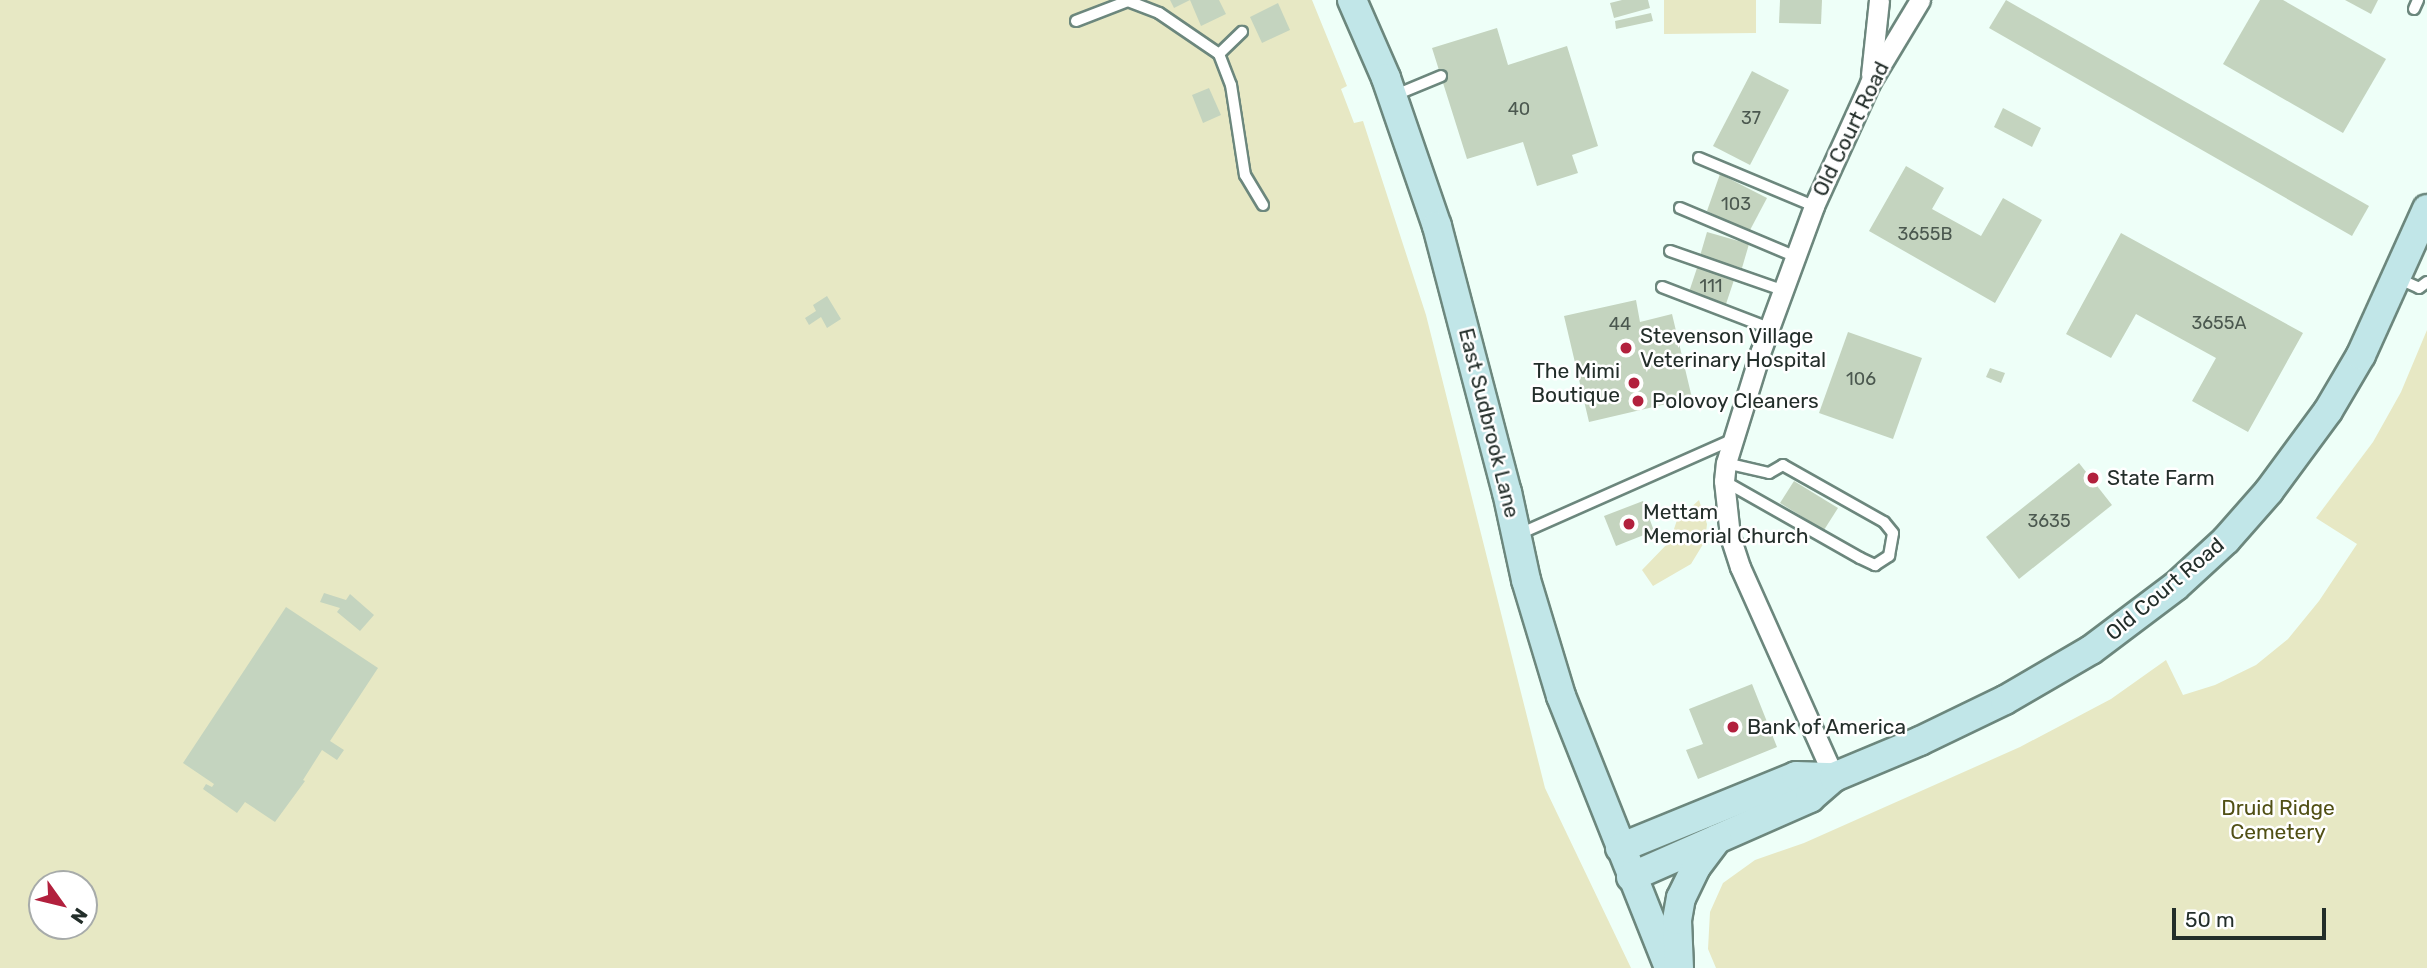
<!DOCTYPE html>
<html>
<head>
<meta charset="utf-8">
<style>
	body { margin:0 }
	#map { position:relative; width:2427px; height:968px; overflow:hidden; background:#eefff8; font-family:Rubik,sans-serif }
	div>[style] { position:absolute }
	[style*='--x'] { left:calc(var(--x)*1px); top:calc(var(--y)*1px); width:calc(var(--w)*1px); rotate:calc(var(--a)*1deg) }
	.green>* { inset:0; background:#e7e8c4 }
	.building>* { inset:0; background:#c4d4bf }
	.roads { filter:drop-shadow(2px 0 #6c877d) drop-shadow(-2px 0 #6c877d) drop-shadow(0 2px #6c877d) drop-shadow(0 -2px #6c877d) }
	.lane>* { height:10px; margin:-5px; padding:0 5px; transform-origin:5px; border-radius:5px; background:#fff }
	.street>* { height:19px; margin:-9.5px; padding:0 9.5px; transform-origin:9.5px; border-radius:9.5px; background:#fff }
	.secondary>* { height:28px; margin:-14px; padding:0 14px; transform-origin:14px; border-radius:14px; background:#c1e6e8 }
	.dots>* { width:19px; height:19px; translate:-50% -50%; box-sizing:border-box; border:4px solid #fff; border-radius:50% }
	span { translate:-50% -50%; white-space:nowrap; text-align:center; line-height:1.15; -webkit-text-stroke:5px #fff; paint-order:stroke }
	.number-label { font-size:18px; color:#4b584f }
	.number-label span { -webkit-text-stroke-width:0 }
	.street-label { font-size:21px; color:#232e2a }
	.poi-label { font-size:21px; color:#232e2a }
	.left { translate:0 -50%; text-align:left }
	.right { translate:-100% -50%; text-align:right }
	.park-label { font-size:21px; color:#515015 }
	.north { position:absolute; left:28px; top:870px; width:70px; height:70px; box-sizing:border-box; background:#fff; border:2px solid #a7abaa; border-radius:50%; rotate:124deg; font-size:19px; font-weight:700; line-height:28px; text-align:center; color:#232e2a }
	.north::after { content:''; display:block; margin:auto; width:24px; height:32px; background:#b2203d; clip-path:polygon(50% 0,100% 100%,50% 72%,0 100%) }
	.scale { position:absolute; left:2172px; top:908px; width:154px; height:32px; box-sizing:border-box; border:4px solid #232e2a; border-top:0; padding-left:9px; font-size:21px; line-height:24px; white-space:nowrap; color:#232e2a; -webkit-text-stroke:5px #fff; paint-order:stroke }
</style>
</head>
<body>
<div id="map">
	<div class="green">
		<i style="clip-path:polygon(evenodd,0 0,1312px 0,1347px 86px,1341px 89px,1354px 123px,1363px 121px,1426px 315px,1545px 788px,1631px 968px,0 968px,0 0,42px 884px,84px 884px,84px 926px,42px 926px,42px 884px)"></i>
		<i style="clip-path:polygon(1664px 0,1756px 0,1756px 33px,1664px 34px)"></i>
		<i style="clip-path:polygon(2427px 330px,2427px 968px,1716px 968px,1708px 949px,1710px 912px,1723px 883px,1755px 860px,1804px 843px,2020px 747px,2111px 699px,2166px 660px,2183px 695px,2215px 685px,2256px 665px,2288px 639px,2319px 601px,2357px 544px,2316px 518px,2373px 442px,2401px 392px)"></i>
		<i style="clip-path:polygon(1699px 500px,1707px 524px,1705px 541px,1691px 564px,1653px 586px,1642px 570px,1670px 541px,1677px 520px)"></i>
	</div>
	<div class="building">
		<i style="clip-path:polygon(1170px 0,1219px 0,1226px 14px,1201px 26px,1190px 0,1174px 8px)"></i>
		<i style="clip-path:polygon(1622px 0,1648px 0,1650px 8px,1614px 18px,1610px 3px)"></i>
		<i style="clip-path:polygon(1780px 0,1822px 0,1821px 24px,1779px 23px)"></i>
		<i style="clip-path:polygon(2006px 0,2369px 206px,2352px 236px,1989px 28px)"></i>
		<i style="clip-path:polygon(2260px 0,2283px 0,2386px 59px,2343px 133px,2223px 64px)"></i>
		<i style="clip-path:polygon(2345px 0,2378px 0,2371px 14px)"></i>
		<i style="clip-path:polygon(1278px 3px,1290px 30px,1262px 43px,1250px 17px)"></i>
		<i style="clip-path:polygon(1651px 13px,1653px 21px,1616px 29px,1615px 21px)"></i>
		<i style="clip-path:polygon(1497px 28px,1508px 65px,1567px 46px,1598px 146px,1572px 155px,1578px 173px,1537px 186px,1523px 142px,1467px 159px,1432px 48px)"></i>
		<i style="clip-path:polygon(1752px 71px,1789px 90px,1750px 165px,1713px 146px)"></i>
		<i style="clip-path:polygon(1209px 88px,1221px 115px,1203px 123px,1192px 95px)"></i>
		<i style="clip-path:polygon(2003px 108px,2041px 128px,2032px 147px,1994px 127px)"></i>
		<i style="clip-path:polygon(1906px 166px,1944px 188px,1932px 209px,1981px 236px,2003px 198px,2042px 220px,1995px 303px,1869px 231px)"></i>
		<i style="clip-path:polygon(1720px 174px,1767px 198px,1749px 232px,1707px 211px)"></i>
		<i style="clip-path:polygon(1707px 232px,1749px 244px,1742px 268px,1700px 256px)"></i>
		<i style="clip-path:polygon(2121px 233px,2303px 333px,2248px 432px,2192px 401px,2216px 358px,2136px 314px,2111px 358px,2066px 334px)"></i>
		<i style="clip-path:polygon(1698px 265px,1735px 277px,1725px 307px,1688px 295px)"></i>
		<i style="clip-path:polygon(827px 296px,841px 319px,827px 328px,821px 317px,809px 325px,805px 318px,816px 311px,813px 305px)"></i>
		<i style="clip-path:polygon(1636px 300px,1640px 322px,1672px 314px,1692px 398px,1589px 422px,1564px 316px)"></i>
		<i style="clip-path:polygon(1848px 332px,1922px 358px,1893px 439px,1819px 413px)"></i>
		<i style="clip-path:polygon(1990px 368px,2005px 373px,2001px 383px,1986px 377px)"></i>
		<i style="clip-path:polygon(2079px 463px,2112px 505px,2019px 579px,1986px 537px)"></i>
		<i style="clip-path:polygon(1794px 481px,1838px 508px,1824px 530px,1780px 503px)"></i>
		<i style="clip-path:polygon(1643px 501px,1654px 531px,1616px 546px,1604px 516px)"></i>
		<i style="clip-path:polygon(324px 593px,346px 600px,350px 594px,374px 615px,360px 631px,337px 612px,340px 608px,320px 602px)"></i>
		<i style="clip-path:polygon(286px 607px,378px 668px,330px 741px,344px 750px,337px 760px,322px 750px,303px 780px,305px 781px,275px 822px,245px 802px,237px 813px,203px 789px,206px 784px,212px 787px,214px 784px,183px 763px)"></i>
		<i style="clip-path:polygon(1752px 684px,1777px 747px,1698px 779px,1686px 750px,1703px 744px,1689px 709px)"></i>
	</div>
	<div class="roads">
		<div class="lane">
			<i style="--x:2414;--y:9;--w:10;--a:-66"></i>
			<i style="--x:1076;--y:21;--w:56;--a:-21"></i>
			<i style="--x:1128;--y:1;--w:33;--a:21"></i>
			<i style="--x:1159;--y:13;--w:73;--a:34.3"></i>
			<i style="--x:1219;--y:54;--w:33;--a:69"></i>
			<i style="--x:1231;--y:85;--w:91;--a:81.2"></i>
			<i style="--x:1245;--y:175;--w:35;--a:59"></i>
			<i style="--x:1219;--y:54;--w:32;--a:-44"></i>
			<i style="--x:1393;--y:96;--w:52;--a:-22.6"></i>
			<i style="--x:1699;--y:158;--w:125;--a:22.7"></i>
			<i style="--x:1680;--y:208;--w:124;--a:22.8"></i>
			<i style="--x:1670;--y:251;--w:119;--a:19.2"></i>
			<i style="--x:2397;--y:278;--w:24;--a:24"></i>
			<i style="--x:2419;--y:288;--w:10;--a:-37"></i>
			<i style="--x:1662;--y:287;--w:115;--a:21"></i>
			<i style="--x:1724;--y:481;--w:156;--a:29.5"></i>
			<i style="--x:1860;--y:558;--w:17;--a:25"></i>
			<i style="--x:1875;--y:565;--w:17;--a:-33"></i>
			<i style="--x:1889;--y:556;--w:23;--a:-80"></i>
			<i style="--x:1893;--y:533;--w:14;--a:-129"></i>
			<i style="--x:1884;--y:522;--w:116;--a:-150.6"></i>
			<i style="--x:1783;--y:465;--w:16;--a:150"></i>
			<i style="--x:1769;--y:473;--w:44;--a:-166.9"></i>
			<i style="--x:1517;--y:535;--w:237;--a:-23.9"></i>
		</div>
		<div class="street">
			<i style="--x:1871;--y:75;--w:75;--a:-83.9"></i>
			<i style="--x:1834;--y:777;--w:230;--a:-114.1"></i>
			<i style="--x:1740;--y:567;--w:33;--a:-108"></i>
			<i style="--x:1730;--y:536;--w:55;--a:-96.2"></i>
			<i style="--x:1724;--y:481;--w:18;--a:-84"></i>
			<i style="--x:1726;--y:463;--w:115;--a:-72.8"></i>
			<i style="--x:1760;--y:353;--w:157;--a:-69.8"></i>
			<i style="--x:1814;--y:206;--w:135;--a:-65.5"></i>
			<i style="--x:1870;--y:83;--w:97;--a:-58.9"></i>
		</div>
		<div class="secondary">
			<i style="--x:1352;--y:0;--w:85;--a:66.4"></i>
			<i style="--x:1386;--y:78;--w:157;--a:71"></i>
			<i style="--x:1437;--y:226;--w:275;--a:75.3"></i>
			<i style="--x:1507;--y:492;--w:90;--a:77.8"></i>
			<i style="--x:1526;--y:580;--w:121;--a:73.2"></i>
			<i style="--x:1561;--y:696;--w:293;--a:68.3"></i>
			<i style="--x:1620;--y:848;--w:190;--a:-22.2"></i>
			<i style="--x:1796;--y:776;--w:38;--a:2"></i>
			<i style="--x:1631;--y:877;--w:196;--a:-23.8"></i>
			<i style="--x:1810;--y:798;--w:32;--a:-41"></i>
			<i style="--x:1834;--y:777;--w:93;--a:-22.7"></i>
			<i style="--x:1920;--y:741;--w:94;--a:-25.8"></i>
			<i style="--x:2005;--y:700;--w:99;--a:-30.2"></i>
			<i style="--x:2091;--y:650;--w:106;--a:-37"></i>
			<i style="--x:2176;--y:586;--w:68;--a:-42.6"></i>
			<i style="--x:2226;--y:540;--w:65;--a:-48.7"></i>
			<i style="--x:2269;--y:491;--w:99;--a:-53.6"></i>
			<i style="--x:2328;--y:411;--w:65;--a:-59.5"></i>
			<i style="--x:2361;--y:355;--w:160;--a:-65.7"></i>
			<i style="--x:1679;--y:968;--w:48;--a:-92.4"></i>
			<i style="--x:1677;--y:920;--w:22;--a:-80"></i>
			<i style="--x:1681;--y:898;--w:34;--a:-64"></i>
			<i style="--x:1696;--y:867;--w:35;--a:-53"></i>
		</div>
	</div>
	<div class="dots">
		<i style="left:1626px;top:348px;background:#b2203d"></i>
		<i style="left:1634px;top:383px;background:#b2203d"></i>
		<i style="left:1638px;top:401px;background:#b2203d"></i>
		<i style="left:2093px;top:478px;background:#b2203d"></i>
		<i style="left:1629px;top:524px;background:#b2203d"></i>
		<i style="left:1733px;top:727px;background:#b2203d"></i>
	</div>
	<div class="number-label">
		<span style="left:1519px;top:109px">40</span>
		<span style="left:1751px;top:118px">37</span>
		<span style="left:1736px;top:204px">103</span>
		<span style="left:1925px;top:234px">3655B</span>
		<span style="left:1711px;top:286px">111</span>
		<span style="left:2219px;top:323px">3655A</span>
		<span style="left:1620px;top:324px">44</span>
		<span style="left:1861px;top:379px">106</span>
		<span style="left:2049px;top:521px">3635</span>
	</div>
	<div class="street-label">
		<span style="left:1851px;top:129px;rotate:-64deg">Old Court Road</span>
		<span style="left:1489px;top:423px;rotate:76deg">East Sudbrook Lane</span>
		<span style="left:2165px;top:589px;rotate:-40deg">Old Court Road</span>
	</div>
	<div class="poi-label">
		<span class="left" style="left:1640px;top:348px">Stevenson Village<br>Veterinary Hospital</span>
		<span class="right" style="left:1620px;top:383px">The Mimi<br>Boutique</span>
		<span class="left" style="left:1652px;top:401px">Polovoy Cleaners</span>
		<span class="left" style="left:2107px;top:478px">State Farm</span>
		<span class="left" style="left:1643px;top:524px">Mettam<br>Memorial Church</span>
		<span class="left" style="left:1747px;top:727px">Bank of America</span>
	</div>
	<div class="park-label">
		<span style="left:2278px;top:820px">Druid Ridge<br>Cemetery</span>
	</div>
	<div class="north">N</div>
	<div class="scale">50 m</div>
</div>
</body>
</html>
